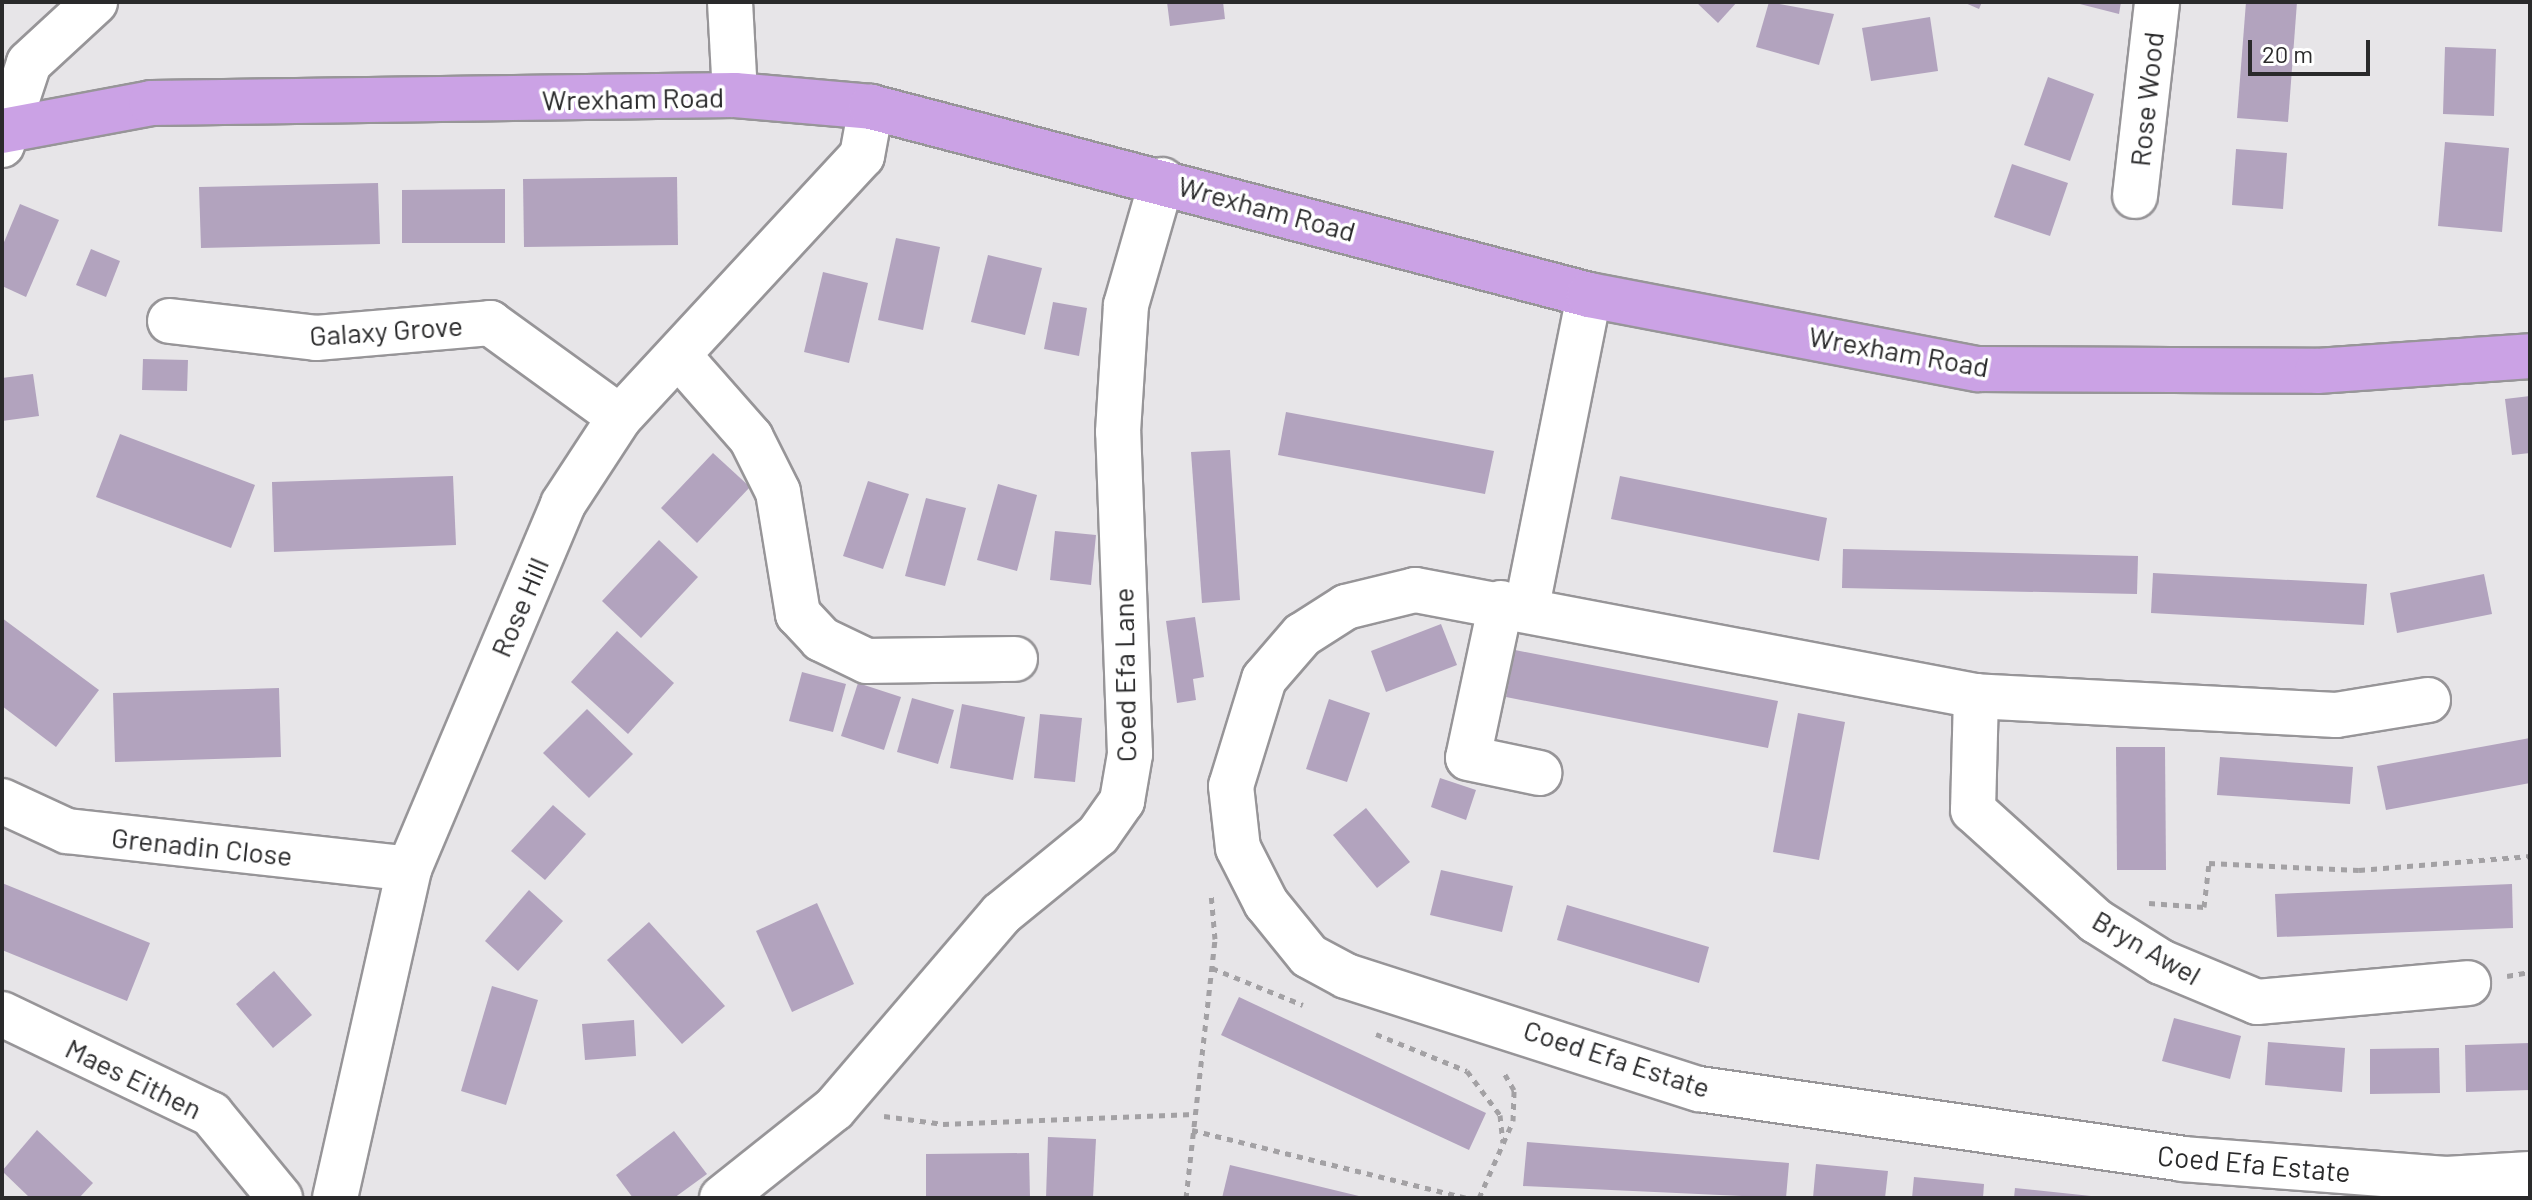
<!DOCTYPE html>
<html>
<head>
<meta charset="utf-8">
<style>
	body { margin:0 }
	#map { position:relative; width:2532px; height:1200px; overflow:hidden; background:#e7e5e8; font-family:Barlow,sans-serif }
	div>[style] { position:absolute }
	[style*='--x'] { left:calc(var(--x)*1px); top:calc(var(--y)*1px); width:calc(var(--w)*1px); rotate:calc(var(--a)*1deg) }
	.building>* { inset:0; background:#b2a3be }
	.path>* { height:5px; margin-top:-2.5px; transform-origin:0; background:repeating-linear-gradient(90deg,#a3a1a4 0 6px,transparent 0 12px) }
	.roads { filter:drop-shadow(2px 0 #979598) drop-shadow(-2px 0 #979598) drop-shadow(0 2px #979598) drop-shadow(0 -2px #979598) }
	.minor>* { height:44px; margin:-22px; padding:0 22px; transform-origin:22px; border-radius:22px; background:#fff }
	.major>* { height:44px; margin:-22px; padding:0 22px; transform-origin:22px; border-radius:22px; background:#cba2e5 }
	span { translate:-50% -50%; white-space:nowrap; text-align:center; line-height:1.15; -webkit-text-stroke:7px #fff; paint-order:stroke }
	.street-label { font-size:28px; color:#2a2a2b }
	.frame { position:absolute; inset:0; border:4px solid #2a2a2b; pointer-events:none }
	.scale { position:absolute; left:2248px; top:40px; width:122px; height:36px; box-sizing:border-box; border:4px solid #2a2a2b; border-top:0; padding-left:10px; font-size:24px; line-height:28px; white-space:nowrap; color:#2a2a2b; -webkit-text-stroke:6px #fff; paint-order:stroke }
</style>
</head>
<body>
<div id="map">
	<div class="building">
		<i style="clip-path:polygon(1167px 2px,1223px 2px,1225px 19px,1170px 26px)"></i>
		<i style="clip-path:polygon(1696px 2px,1737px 2px,1718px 23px)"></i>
		<i style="clip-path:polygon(1769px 2px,1834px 14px,1819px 65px,1756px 47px)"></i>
		<i style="clip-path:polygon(1963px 2px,1982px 2px,1979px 9px)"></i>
		<i style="clip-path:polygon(2072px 2px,2121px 2px,2119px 14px)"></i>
		<i style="clip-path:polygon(2246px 2px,2297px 2px,2288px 122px,2237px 118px)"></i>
		<i style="clip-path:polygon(1930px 17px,1938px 71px,1871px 81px,1862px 28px)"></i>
		<i style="clip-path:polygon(2445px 47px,2496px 49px,2494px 116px,2443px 114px)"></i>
		<i style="clip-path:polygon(2048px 77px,2094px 94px,2070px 161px,2024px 145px)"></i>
		<i style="clip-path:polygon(2445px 142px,2509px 148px,2502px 232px,2438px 226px)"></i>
		<i style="clip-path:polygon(2236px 149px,2287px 153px,2283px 209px,2232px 205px)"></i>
		<i style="clip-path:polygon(2012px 164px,2068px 183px,2050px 236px,1994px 217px)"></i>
		<i style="clip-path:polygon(677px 177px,678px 245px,524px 247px,523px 179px)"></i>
		<i style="clip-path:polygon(378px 183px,380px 244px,201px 248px,199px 187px)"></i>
		<i style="clip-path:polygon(505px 189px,505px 243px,402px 243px,402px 190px)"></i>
		<i style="clip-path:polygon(20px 204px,59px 220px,26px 297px,2px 286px,2px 247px)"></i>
		<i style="clip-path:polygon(896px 238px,940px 247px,923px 330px,878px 320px)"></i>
		<i style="clip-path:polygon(91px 249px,120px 261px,106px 297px,76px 285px)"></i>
		<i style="clip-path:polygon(988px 255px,1042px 268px,1025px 335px,971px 322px)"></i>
		<i style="clip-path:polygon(823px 272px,868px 283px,849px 363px,804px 352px)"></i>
		<i style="clip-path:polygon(1053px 302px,1087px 308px,1079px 356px,1044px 349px)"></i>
		<i style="clip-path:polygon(143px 359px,188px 360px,187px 391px,142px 390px)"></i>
		<i style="clip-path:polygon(33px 374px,39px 416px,2px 421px,2px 378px)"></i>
		<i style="clip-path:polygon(2530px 396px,2530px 453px,2512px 455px,2505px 399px)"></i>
		<i style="clip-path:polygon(1286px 412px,1494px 451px,1485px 494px,1278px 455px)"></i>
		<i style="clip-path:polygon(120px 434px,255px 485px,231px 548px,96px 497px)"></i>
		<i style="clip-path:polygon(1230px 450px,1240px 600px,1202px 603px,1191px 452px)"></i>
		<i style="clip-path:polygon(713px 453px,750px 487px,697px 543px,661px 508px)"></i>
		<i style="clip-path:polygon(453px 476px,456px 545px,274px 552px,272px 482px)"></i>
		<i style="clip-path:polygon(1620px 476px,1827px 518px,1819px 561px,1611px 519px)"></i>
		<i style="clip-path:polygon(868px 481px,909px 494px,883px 569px,843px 556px)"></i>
		<i style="clip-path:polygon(998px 484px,1037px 495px,1017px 571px,977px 560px)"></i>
		<i style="clip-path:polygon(926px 498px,966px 508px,945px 586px,905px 576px)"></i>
		<i style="clip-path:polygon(1055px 531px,1096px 535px,1091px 585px,1050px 580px)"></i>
		<i style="clip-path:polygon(659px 540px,698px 577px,641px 638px,602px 601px)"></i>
		<i style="clip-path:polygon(1843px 549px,2138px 556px,2137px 594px,1842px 588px)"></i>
		<i style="clip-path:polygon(2153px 573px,2367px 584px,2364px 625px,2151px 613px)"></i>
		<i style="clip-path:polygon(2484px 574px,2492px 614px,2397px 633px,2390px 593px)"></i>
		<i style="clip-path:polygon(1195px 617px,1204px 677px,1193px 679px,1196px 700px,1177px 703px,1166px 621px)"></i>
		<i style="clip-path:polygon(2px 618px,99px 690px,56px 747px,2px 706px)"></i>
		<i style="clip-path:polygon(1441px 624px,1457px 665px,1386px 692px,1371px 651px)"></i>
		<i style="clip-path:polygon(617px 631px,674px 683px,628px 734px,571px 682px)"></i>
		<i style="clip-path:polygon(1515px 650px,1778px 701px,1768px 748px,1506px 697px)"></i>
		<i style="clip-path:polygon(802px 672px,846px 684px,833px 732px,789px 721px)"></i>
		<i style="clip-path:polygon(858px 683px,901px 697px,884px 750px,841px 736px)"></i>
		<i style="clip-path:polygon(279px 688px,281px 757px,115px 762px,113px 693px)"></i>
		<i style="clip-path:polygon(912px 698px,954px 710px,938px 764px,897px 752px)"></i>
		<i style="clip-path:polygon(1329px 699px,1370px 713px,1347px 782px,1306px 769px)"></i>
		<i style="clip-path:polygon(962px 704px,1025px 717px,1013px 780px,950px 768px)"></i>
		<i style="clip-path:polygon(587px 709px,633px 754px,589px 798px,543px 753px)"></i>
		<i style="clip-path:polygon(1798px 713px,1845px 722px,1819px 860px,1773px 852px)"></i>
		<i style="clip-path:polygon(1040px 714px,1082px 718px,1075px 782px,1034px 778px)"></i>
		<i style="clip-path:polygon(2530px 738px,2530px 783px,2386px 810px,2377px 766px)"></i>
		<i style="clip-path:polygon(2116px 747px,2165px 747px,2166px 870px,2117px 870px)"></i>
		<i style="clip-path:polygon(2220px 757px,2353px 767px,2350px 804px,2217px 795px)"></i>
		<i style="clip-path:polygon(1440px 778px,1476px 790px,1466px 820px,1431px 807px)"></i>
		<i style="clip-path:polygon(553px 805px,586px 834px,545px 880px,511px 851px)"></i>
		<i style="clip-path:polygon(1366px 808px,1410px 862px,1377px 888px,1333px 835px)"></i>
		<i style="clip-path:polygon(1441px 870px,1513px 886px,1502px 932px,1430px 915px)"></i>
		<i style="clip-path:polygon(2px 883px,150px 943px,127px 1001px,2px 950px)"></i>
		<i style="clip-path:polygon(2512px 884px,2513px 928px,2277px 937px,2275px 894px)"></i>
		<i style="clip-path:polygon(529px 890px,563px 921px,518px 971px,485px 941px)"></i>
		<i style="clip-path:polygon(817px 903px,854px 984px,792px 1012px,756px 931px)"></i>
		<i style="clip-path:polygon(1567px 905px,1709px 947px,1699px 983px,1557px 940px)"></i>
		<i style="clip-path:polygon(649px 922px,725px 1006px,682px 1044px,607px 960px)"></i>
		<i style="clip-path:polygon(274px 971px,312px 1015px,273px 1048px,236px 1004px)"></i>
		<i style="clip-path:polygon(492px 986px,538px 1000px,506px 1105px,461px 1091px)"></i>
		<i style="clip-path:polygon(1239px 997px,1486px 1113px,1469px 1150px,1221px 1035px)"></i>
		<i style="clip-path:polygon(2174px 1018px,2241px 1036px,2230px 1079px,2162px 1061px)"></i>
		<i style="clip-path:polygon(634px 1020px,636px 1056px,585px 1060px,582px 1024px)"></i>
		<i style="clip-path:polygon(2268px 1042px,2345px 1048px,2342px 1092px,2265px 1085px)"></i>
		<i style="clip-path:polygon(2530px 1043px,2530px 1090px,2466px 1092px,2465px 1045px)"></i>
		<i style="clip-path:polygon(2439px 1048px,2440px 1093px,2370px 1094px,2370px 1049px)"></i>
		<i style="clip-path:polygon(37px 1130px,93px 1183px,79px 1198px,30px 1198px,2px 1171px)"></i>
		<i style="clip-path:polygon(674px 1131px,707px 1174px,674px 1198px,633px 1198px,616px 1175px)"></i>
		<i style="clip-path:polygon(1048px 1137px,1096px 1139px,1093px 1198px,1046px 1198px)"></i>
		<i style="clip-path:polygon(1527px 1142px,1789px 1163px,1786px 1198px,1523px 1186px)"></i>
		<i style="clip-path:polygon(1029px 1153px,1030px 1198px,926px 1198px,926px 1154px)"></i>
		<i style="clip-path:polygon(1816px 1164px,1888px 1171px,1885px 1198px,1813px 1198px)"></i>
		<i style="clip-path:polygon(1230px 1165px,1363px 1197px,1363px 1198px,1222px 1198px)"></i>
		<i style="clip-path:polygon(1914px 1177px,1984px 1184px,1983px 1198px,1912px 1198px)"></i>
		<i style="clip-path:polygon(2015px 1188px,2091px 1196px,2091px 1198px,2014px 1198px)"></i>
	</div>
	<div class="path">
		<i style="--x:2149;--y:903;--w:55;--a:4.2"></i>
		<i style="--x:2204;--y:907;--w:44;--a:-83.5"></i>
		<i style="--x:2209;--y:863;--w:150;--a:2.7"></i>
		<i style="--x:2359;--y:870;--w:172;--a:-4.7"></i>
		<i style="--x:1212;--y:968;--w:98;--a:22.1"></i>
		<i style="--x:2507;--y:976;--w:23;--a:-10"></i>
		<i style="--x:1376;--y:1034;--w:98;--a:22.1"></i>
		<i style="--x:1467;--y:1071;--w:55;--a:53.1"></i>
		<i style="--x:1500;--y:1115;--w:28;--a:84"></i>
		<i style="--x:884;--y:1116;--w:60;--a:7.7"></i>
		<i style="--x:943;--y:1124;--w:251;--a:-2.3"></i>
		<i style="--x:1192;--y:1130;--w:283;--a:13.9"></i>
		<i style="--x:1186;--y:1198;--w:261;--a:-83.6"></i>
		<i style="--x:1215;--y:939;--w:46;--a:-95"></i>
		<i style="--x:1479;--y:1198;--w:84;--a:-66.2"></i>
		<i style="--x:1513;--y:1121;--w:31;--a:-88"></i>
		<i style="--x:1514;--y:1090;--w:20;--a:-120"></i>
	</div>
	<div class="roads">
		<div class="minor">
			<i style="--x:730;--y:2;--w:93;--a:86.9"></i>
			<i style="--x:2;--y:145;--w:86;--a:-71.8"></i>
			<i style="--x:29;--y:63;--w:90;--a:-42.7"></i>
			<i style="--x:2135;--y:196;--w:195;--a:-83.5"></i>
			<i style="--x:170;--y:321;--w:147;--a:6.6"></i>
			<i style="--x:316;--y:338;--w:175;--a:-4.9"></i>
			<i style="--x:490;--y:323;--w:160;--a:35.9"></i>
			<i style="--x:679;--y:356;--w:109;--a:48.7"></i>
			<i style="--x:751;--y:438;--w:60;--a:63.4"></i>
			<i style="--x:778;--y:492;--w:124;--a:80.7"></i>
			<i style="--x:798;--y:614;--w:34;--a:47"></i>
			<i style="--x:821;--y:639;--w:51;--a:25.6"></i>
			<i style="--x:867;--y:661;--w:148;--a:-0.8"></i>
			<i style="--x:1501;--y:603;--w:158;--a:102"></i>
			<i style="--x:1468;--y:758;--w:73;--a:11.9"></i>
			<i style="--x:1527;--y:606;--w:317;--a:-78.7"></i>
			<i style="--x:1976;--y:696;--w:114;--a:91.5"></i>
			<i style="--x:1973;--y:810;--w:166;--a:42.1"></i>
			<i style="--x:2096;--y:921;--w:77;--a:32.2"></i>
			<i style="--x:2161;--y:962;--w:104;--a:22.6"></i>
			<i style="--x:2257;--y:1002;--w:212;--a:-5.1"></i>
			<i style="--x:2428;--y:700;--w:93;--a:170.7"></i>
			<i style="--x:2336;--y:715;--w:361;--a:-177"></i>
			<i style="--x:1976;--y:696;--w:571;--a:-169.3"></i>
			<i style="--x:1415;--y:590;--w:71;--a:166.2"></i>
			<i style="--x:1346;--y:607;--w:52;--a:147.5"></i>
			<i style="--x:1302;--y:635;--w:58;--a:130.8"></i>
			<i style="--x:1264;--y:679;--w:112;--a:107.1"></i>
			<i style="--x:1231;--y:786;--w:62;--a:83.6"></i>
			<i style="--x:1238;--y:848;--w:62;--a:63"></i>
			<i style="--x:1266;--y:903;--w:68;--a:50.9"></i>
			<i style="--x:1309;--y:956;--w:42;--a:28.4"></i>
			<i style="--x:1346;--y:976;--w:371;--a:17.8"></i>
			<i style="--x:1699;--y:1089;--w:488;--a:8.2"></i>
			<i style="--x:2182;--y:1159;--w:265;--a:4.3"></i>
			<i style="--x:2446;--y:1179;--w:84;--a:-3.4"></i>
			<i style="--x:2;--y:801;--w:72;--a:24.8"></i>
			<i style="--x:67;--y:831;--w:344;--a:6.3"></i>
			<i style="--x:2;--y:1014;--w:232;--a:25.6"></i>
			<i style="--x:211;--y:1114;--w:109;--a:50.6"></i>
			<i style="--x:335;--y:1198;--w:337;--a:-77.3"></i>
			<i style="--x:409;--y:869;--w:396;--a:-67.1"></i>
			<i style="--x:563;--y:504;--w:104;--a:-56.8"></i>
			<i style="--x:620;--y:417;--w:356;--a:-47.2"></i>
			<i style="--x:862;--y:156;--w:50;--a:-79.6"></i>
			<i style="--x:722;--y:1198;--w:143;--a:-38.5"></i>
			<i style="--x:834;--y:1109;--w:257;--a:-49.4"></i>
			<i style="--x:1001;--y:914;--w:125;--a:-39.2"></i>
			<i style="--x:1098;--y:835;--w:42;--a:-54.8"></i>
			<i style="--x:1122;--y:801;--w:48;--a:-80.3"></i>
			<i style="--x:1130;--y:754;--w:322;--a:-92.1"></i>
			<i style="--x:1118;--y:432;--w:127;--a:-86.4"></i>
			<i style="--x:1126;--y:305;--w:130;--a:-73.9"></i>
		</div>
		<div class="major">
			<i style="--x:2;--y:131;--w:152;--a:-10.6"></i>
			<i style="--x:151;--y:103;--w:584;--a:-0.78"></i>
			<i style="--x:735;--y:95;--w:137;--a:5"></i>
			<i style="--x:871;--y:107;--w:742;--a:14.67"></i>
			<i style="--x:1589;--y:295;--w:396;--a:10.8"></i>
			<i style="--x:1978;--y:369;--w:339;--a:0.3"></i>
			<i style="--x:2317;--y:371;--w:214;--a:-4"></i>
		</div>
	</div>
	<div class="street-label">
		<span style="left:633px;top:98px;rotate:-1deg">Wrexham Road</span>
		<span style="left:2146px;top:99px;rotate:-84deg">Rose Wood</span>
		<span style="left:1267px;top:208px;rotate:15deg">Wrexham Road</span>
		<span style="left:386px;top:330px;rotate:-4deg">Galaxy Grove</span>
		<span style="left:1899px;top:351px;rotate:10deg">Wrexham Road</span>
		<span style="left:519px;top:607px;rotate:-67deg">Rose Hill</span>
		<span style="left:1124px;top:675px;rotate:-91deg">Coed Efa Lane</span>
		<span style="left:202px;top:846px;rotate:6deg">Grenadin Close</span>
		<span style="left:2147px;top:947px;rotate:30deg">Bryn Awel</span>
		<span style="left:1617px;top:1058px;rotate:18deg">Coed Efa Estate</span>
		<span style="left:134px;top:1078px;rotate:26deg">Maes Eithen</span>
		<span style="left:2254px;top:1163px;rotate:5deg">Coed Efa Estate</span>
	</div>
	<div class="frame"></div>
	<div class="scale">20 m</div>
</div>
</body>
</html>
